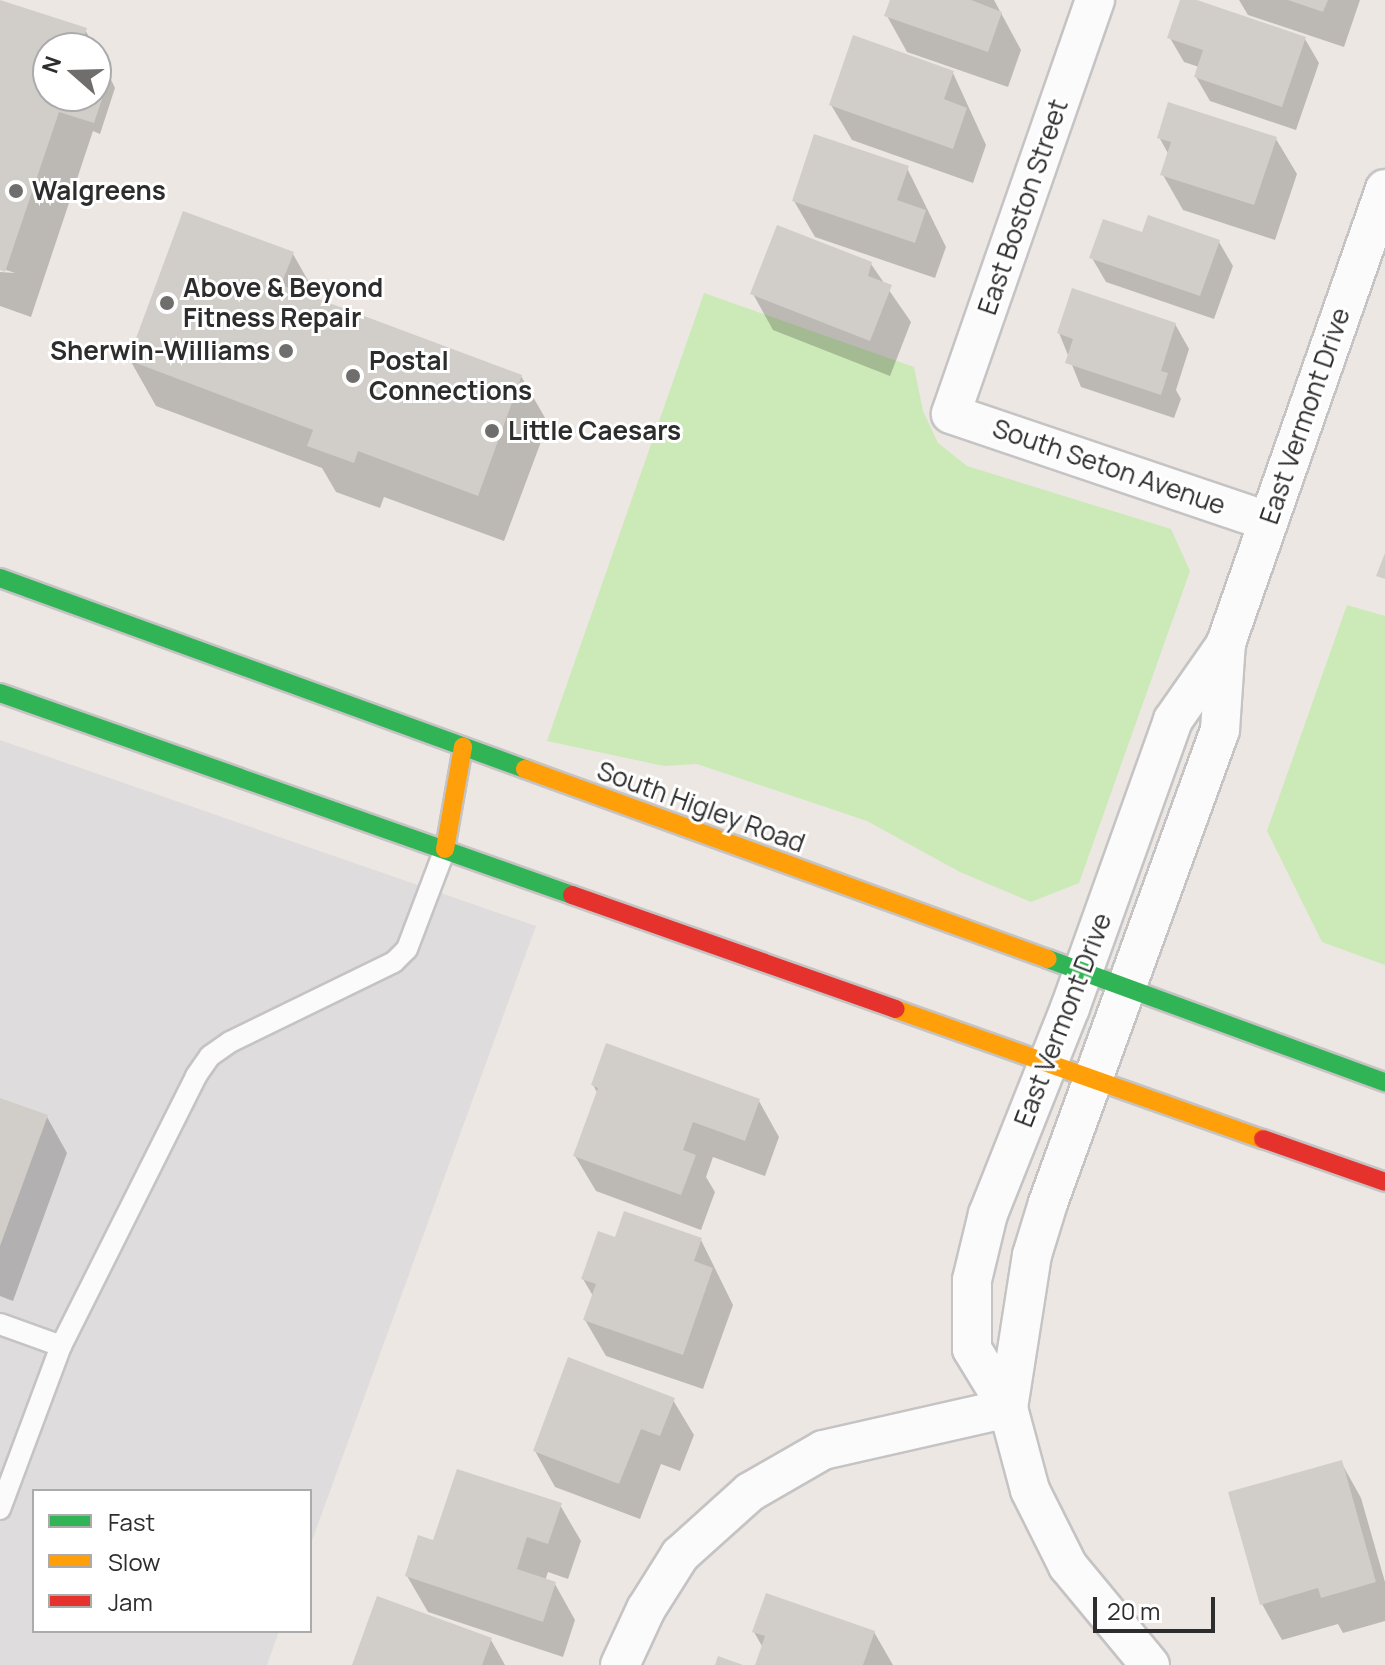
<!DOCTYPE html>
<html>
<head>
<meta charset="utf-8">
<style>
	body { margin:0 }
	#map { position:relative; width:1385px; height:1665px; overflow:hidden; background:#ece7e2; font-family:Manrope,sans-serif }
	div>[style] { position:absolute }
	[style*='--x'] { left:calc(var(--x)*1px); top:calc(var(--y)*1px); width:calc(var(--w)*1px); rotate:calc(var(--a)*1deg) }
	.industrial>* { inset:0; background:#dfdcde }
	.green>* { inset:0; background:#cce9b8 }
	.shadow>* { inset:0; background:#0003 }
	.building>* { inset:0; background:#d1cdc9 }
	.roads { filter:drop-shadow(2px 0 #c5c3c4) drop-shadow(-2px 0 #c5c3c4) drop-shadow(0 2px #c5c3c4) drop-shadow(0 -2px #c5c3c4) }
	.lane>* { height:20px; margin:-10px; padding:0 10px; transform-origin:10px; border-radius:10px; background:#fcfbfb }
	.street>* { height:38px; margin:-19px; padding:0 19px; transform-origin:19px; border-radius:19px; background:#fcfbfb }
	.fast>* { height:18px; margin:-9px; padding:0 9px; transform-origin:9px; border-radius:9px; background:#30b455 }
	.slow>* { height:18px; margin:-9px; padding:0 9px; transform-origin:9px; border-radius:9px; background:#ff9f0a }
	.jam>* { height:18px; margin:-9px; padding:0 9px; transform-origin:9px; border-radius:9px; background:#e5322d }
	.dots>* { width:22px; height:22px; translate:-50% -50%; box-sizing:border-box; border:4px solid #fff; border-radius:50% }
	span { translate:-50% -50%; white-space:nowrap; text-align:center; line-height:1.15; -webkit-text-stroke:6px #fff; paint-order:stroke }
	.poi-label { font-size:26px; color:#2d2d2d; font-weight:700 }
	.left { translate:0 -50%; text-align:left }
	.right { translate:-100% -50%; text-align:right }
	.street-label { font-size:26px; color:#2d2d2d }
	.legend { position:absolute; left:32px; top:1489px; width:280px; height:144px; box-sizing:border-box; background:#fff; border:2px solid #ababab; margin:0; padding:10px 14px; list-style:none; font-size:24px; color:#2d2d2d }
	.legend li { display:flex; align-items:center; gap:16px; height:40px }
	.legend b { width:40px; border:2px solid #ababab }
	.north { position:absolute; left:32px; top:32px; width:80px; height:80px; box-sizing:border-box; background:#fff; border:2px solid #ababab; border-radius:50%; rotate:290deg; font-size:22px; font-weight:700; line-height:32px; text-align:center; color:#2d2d2d }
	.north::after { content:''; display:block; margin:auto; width:28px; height:36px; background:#706e6c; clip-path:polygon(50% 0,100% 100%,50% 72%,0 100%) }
	.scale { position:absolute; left:1093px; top:1597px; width:122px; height:36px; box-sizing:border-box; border:4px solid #2d2d2d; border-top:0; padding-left:10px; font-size:24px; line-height:28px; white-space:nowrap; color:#2d2d2d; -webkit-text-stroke:6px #fff; paint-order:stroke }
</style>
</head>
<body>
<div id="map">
	<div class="industrial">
		<i style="clip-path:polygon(0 740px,536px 926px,310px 1546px,310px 1491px,34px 1491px,34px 1631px,279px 1631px,267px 1665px,0 1665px)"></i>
	</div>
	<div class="green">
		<i style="clip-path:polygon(704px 293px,914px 367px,923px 411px,938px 443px,967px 466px,1171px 529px,1190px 571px,1079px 883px,1031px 902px,960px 872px,867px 821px,697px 764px,664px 766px,547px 741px)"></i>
		<i style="clip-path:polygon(1347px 605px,1385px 616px,1385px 965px,1322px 942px,1267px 831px)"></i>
	</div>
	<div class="shadow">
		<i style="clip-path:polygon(890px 0,994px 0,1021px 50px,1008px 87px,907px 52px,887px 16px)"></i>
		<i style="clip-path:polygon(1182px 0,1305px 39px,1319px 63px,1296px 130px,1210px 101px,1196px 77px,1199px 67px,1184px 62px,1170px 38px)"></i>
		<i style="clip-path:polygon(1239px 0,1360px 0,1344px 47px,1248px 15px)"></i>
		<i style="clip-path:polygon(0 1px,85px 30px,96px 48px,48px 48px,48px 96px,96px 96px,96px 48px,115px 88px,100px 134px,93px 131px,31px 317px,0 306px,0 272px,15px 273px,0 268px)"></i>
		<i style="clip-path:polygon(953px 73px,986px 145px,973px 183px,852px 140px,831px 105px)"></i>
		<i style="clip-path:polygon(1159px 137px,1276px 139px,1297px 174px,1275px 240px,1183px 210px,1163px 175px,1169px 155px)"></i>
		<i style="clip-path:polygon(907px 168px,946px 247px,935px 278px,815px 237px,794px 201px)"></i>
		<i style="clip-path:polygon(1143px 235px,1219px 242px,1233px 266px,1214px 319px,1106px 282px,1092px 258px)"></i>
		<i style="clip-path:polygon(293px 254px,319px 300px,521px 376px,548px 423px,504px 541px,384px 497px,380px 508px,336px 492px,322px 468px,156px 406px,130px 360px)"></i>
		<i style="clip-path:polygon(871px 264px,911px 322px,890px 376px,773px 330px,753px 294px)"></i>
		<i style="clip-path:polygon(1175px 324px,1189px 349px,1176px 390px,1181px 399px,1174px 418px,1081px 387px,1059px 333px)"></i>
		<i style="clip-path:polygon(593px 1085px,759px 1101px,779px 1137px,765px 1176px,713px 1157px,706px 1177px,715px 1192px,701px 1230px,596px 1191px,575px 1156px,598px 1094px)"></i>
		<i style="clip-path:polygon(0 1100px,47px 1117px,67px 1153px,13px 1301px,0 1296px)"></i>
		<i style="clip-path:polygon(617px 1240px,701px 1240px,733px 1305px,703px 1389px,606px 1356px,585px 1320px,593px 1296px,583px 1279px)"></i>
		<i style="clip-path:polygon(673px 1400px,694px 1435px,680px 1471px,661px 1464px,640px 1519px,555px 1487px,535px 1451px)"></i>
		<i style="clip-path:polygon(1341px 1462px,1361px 1498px,1385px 1582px,1385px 1621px,1343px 1633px,1338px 1624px,1282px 1640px,1262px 1604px)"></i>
		<i style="clip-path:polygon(560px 1505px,581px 1541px,568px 1579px,548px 1572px,545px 1581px,555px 1584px,575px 1620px,563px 1657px,428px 1612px,407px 1576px,435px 1542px)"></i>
		<i style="clip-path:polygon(754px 1632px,874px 1632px,893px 1665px,757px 1665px,763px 1648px)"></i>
		<i style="clip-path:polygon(491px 1640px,505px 1665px,354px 1665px)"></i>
	</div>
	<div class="building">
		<i style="clip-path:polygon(0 0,87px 28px,80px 48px,48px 48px,48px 96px,96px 96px,96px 70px,110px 75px,94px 123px,59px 112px,5px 272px,0 270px)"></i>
		<i style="clip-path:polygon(890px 0,971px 0,1002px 12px,988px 52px,884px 16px)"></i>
		<i style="clip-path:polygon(1180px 0,1197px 0,1306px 37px,1282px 107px,1194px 77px,1203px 50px,1167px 38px)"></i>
		<i style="clip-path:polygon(1288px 0,1328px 0,1323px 12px)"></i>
		<i style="clip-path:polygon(853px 35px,954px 71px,944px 99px,967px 108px,953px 149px,829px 105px)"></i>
		<i style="clip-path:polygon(1168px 102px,1277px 137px,1254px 205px,1160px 175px,1171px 142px,1157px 138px)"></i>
		<i style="clip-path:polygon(814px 134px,909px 166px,897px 200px,926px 210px,915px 243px,792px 201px)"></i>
		<i style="clip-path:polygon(183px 211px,294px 252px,281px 285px,522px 375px,478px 496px,358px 451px,354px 463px,307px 446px,313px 430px,128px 360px)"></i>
		<i style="clip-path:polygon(1148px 215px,1220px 240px,1200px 296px,1089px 258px,1103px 219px,1142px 232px)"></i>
		<i style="clip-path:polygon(777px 225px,872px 262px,868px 276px,892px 285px,870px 341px,750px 294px)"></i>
		<i style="clip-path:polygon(1072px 288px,1176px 323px,1161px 371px,1168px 373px,1161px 395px,1065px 363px,1073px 339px,1057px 333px)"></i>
		<i style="clip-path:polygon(1385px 553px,1385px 579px,1376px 576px)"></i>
		<i style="clip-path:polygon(606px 1043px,760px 1099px,745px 1141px,693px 1122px,683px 1150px,696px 1155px,681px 1195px,573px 1156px,598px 1088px,591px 1085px)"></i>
		<i style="clip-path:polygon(0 1098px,48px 1115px,0 1246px)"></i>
		<i style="clip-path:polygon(624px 1211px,702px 1238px,694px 1261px,713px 1268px,683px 1355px,583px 1320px,596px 1284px,581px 1279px,598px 1231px,615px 1237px)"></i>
		<i style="clip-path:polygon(568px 1357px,675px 1398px,660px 1436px,641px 1429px,619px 1484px,533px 1451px)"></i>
		<i style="clip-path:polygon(1342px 1460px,1376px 1582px,1321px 1598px,1318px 1588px,1260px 1605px,1228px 1492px)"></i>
		<i style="clip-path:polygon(457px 1469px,562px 1503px,548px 1544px,527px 1537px,517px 1569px,556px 1582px,543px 1622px,405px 1576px,418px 1535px,433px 1540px)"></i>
		<i style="clip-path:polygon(766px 1593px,875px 1631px,863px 1665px,755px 1665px,765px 1636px,752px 1632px)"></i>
		<i style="clip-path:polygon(377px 1596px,492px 1638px,482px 1665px,352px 1665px)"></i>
		<i style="clip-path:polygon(718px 1656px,743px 1665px,715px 1665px)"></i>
	</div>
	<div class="roads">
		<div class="lane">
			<i style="--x:0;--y:1324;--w:65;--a:19.8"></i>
			<i style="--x:0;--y:1509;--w:174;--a:-69.5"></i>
			<i style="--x:61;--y:1346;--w:302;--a:-63.4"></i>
			<i style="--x:196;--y:1076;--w:24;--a:-55"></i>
			<i style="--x:210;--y:1056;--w:24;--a:-35"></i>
			<i style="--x:230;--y:1042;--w:182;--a:-26"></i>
			<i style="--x:394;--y:962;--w:18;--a:-45"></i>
			<i style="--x:407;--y:949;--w:107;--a:-69.2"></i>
		</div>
		<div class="street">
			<i style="--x:1095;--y:0;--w:438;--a:109.2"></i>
			<i style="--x:951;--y:414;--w:335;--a:18.7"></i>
			<i style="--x:1008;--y:1408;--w:155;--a:-81.1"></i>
			<i style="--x:1032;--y:1255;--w:54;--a:-72.9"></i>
			<i style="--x:1048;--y:1203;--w:503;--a:-70.02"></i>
			<i style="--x:1220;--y:730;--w:87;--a:-86.1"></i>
			<i style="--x:1226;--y:643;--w:481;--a:-70.7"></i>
			<i style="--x:620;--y:1665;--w:62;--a:-65.1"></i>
			<i style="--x:646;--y:1609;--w:64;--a:-57.8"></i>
			<i style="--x:680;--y:1555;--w:94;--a:-42"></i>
			<i style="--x:750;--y:1492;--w:84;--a:-29.9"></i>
			<i style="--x:823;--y:1450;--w:190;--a:-12.8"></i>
			<i style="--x:1150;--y:1665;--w:129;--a:-129.6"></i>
			<i style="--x:1068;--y:1566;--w:85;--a:-116.6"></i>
			<i style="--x:1030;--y:1490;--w:85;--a:-105"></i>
			<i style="--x:1008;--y:1408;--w:69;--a:-121.4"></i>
			<i style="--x:972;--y:1349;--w:69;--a:-90"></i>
			<i style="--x:972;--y:1280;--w:68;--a:-76.4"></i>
			<i style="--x:988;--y:1214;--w:222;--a:-68.3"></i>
			<i style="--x:1070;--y:1008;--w:306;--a:-70.3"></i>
			<i style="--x:1173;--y:720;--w:93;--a:-55.1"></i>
		</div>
		<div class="fast">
			<i style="--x:0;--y:578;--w:559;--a:19.99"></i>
			<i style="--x:0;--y:693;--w:607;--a:19.45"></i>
			<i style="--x:1048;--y:959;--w:359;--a:20.1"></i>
		</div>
		<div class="slow">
			<i style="--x:525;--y:769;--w:556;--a:19.97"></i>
			<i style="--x:445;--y:849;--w:104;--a:-80"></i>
			<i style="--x:895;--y:1009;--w:390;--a:19.5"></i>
		</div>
		<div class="jam">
			<i style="--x:572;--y:895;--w:343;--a:19.4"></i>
			<i style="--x:1263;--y:1139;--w:129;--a:19.4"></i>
		</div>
	</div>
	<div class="dots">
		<i style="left:16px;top:191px;background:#706e6c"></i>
		<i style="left:167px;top:303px;background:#706e6c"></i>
		<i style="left:286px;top:351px;background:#706e6c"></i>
		<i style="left:353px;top:376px;background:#706e6c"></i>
		<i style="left:492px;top:431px;background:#706e6c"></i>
	</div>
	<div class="poi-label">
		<span class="left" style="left:32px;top:191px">Walgreens</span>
		<span class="left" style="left:183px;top:303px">Above &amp; Beyond<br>Fitness Repair</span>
		<span class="right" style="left:270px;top:351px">Sherwin-Williams</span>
		<span class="left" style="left:369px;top:376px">Postal<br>Connections</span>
		<span class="left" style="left:508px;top:431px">Little Caesars</span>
	</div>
	<div class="street-label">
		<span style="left:1023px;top:207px;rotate:-71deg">East Boston Street</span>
		<span style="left:1305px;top:416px;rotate:-71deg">East Vermont Drive</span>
		<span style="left:1109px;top:467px;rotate:19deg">South Seton Avenue</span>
		<span style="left:701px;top:807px;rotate:20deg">South Higley Road</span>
		<span style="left:1063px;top:1020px;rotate:-69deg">East Vermont Drive</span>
	</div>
	<ul class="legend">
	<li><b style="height:10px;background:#30b455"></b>Fast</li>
	<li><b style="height:10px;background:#ff9f0a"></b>Slow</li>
	<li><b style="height:10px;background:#e5322d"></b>Jam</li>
	</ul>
	<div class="north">N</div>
	<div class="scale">20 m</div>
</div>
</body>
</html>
